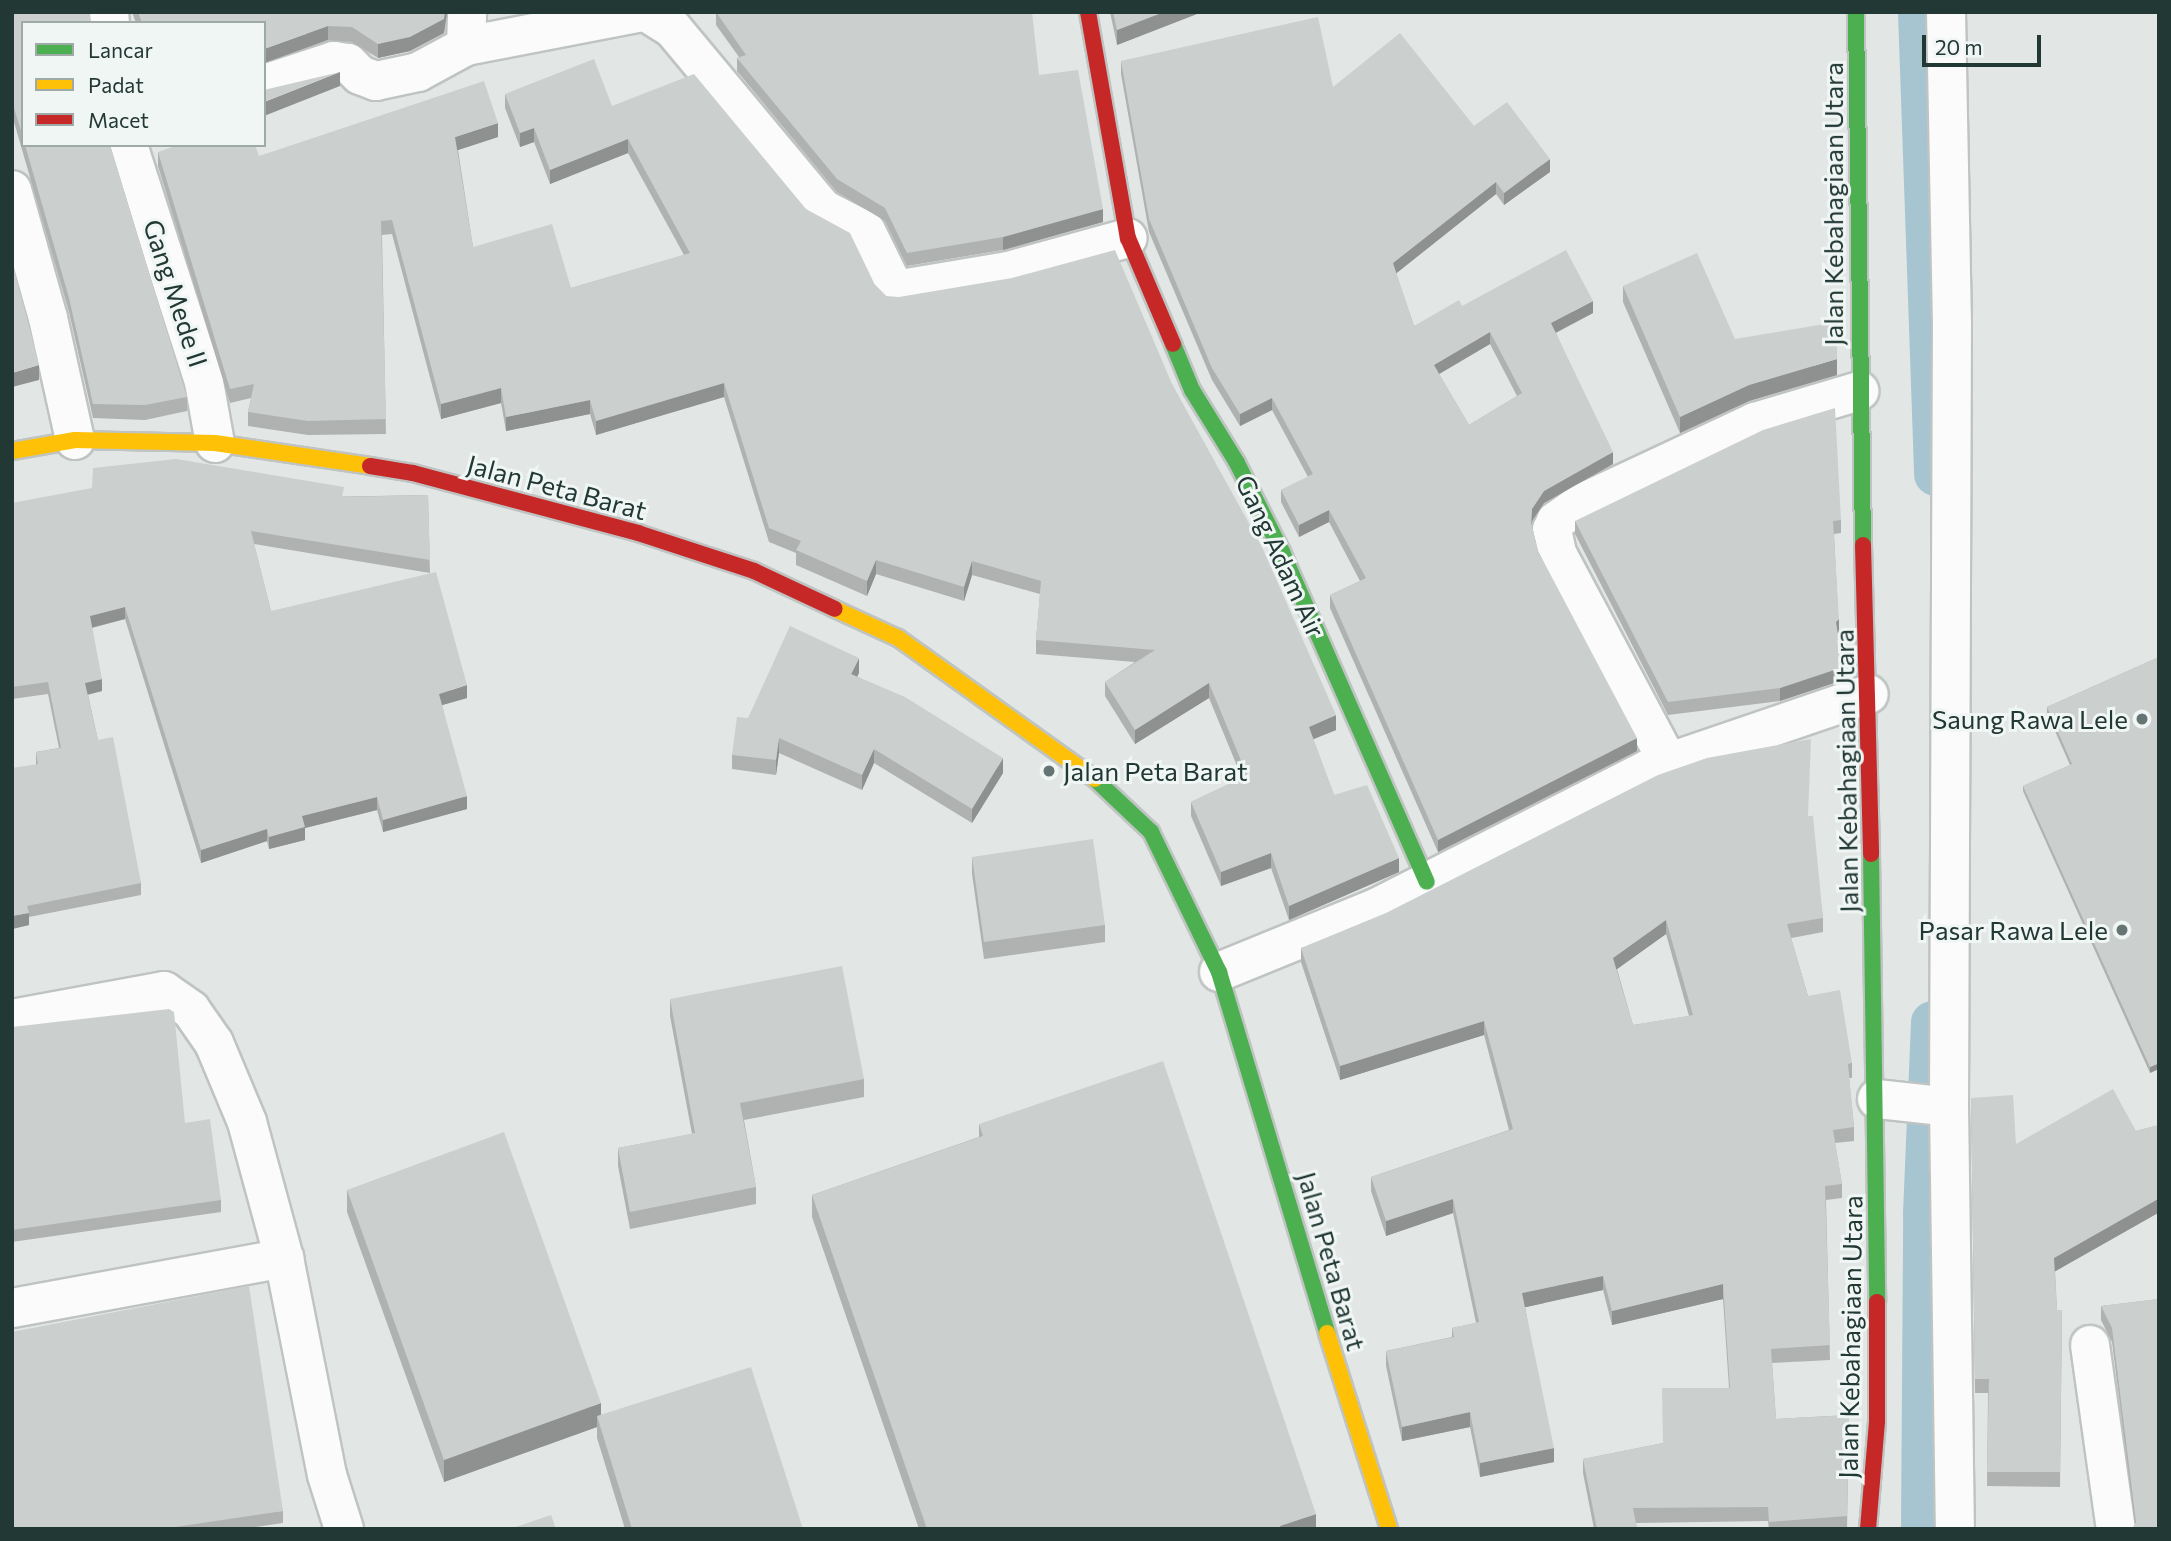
<!DOCTYPE html>
<html>
<head>
<meta charset="utf-8">
<style>
	body { margin:0 }
	#map { position:relative; width:2171px; height:1541px; overflow:hidden; background:#e2e7e5; font-family:Commissioner,sans-serif }
	div>[style] { position:absolute }
	[style*='--x'] { left:calc(var(--x)*1px); top:calc(var(--y)*1px); width:calc(var(--w)*1px); rotate:calc(var(--a)*1deg) }
	.canal>* { height:42px; margin:-21px; padding:0 21px; transform-origin:21px; border-radius:21px; background:#a6c5d1 }
	.roads { filter:drop-shadow(2px 0 #bfc4c2) drop-shadow(-2px 0 #bfc4c2) drop-shadow(0 2px #bfc4c2) drop-shadow(0 -2px #bfc4c2) }
	.street>* { height:38px; margin:-19px; padding:0 19px; transform-origin:19px; border-radius:19px; background:#fbfbfb }
	.fast>* { height:16px; margin:-8px; padding:0 8px; transform-origin:8px; border-radius:8px; background:#4caf50 }
	.slow>* { height:16px; margin:-8px; padding:0 8px; transform-origin:8px; border-radius:8px; background:#ffc107 }
	.jam>* { height:16px; margin:-8px; padding:0 8px; transform-origin:8px; border-radius:8px; background:#c62828 }
	.wall>* { inset:0; background:#afb2b1 }
	.shaded-wall>* { inset:0; background:#8e9190 }
	.building>* { inset:0; background:#cbcfce }
	.dots>* { width:19px; height:19px; translate:-50% -50%; box-sizing:border-box; border:4px solid #f0f6f4; border-radius:50% }
	span { translate:-50% -50%; white-space:nowrap; text-align:center; line-height:1.15; -webkit-text-stroke:6px #f0f6f4; paint-order:stroke }
	.street-label { font-size:26px; color:#223835 }
	.poi-label { font-size:26px; color:#223835 }
	.right { translate:-100% -50%; text-align:right }
	.left { translate:0 -50%; text-align:left }
	.frame { position:absolute; inset:0; border:14px solid #223835; pointer-events:none }
	.legend { position:absolute; left:21px; top:21px; width:245px; height:126px; box-sizing:border-box; background:#f0f6f4; border:2px solid #9eaaa8; margin:0; padding:9px 12px; list-style:none; font-size:21px; color:#223835 }
	.legend li { display:flex; align-items:center; gap:14px; height:35px }
	.legend b { width:35px; border:2px solid #9eaaa8 }
	.scale { position:absolute; left:1922px; top:35px; width:119px; height:32px; box-sizing:border-box; border:4px solid #223835; border-top:0; padding-left:9px; font-size:21px; line-height:24px; white-space:nowrap; color:#223835; -webkit-text-stroke:5px #f0f6f4; paint-order:stroke }
</style>
</head>
<body>
<div id="map">
	<div class="canal">
		<i style="--x:1919;--y:12;--w:463;--a:88"></i>
		<i style="--x:1922;--y:1529;--w:315;--a:-89.6"></i>
		<i style="--x:1924;--y:1214;--w:192;--a:-87.6"></i>
	</div>
	<div class="roads">
		<div class="street">
			<i style="--x:109;--y:12;--w:11;--a:85"></i>
			<i style="--x:646;--y:12;--w:32;--a:32"></i>
			<i style="--x:673;--y:29;--w:234;--a:50.2"></i>
			<i style="--x:823;--y:209;--w:48;--a:27.1"></i>
			<i style="--x:866;--y:231;--w:66;--a:63.8"></i>
			<i style="--x:895;--y:290;--w:115;--a:-9.5"></i>
			<i style="--x:1008;--y:271;--w:124;--a:-15.4"></i>
			<i style="--x:1946;--y:12;--w:312;--a:88.9"></i>
			<i style="--x:1952;--y:324;--w:783;--a:90.22"></i>
			<i style="--x:1949;--y:1107;--w:422;--a:89.2"></i>
			<i style="--x:466;--y:46;--w:34;--a:-88"></i>
			<i style="--x:264;--y:84;--w:74;--a:-18.2"></i>
			<i style="--x:334;--y:61;--w:14;--a:8"></i>
			<i style="--x:348;--y:63;--w:17;--a:45"></i>
			<i style="--x:360;--y:75;--w:17;--a:21"></i>
			<i style="--x:376;--y:81;--w:43;--a:-12.1"></i>
			<i style="--x:418;--y:72;--w:55;--a:-28.4"></i>
			<i style="--x:466;--y:46;--w:180;--a:-10.9"></i>
			<i style="--x:128;--y:145;--w:249;--a:72.2"></i>
			<i style="--x:204;--y:382;--w:62;--a:79.8"></i>
			<i style="--x:12;--y:190;--w:133;--a:74.3"></i>
			<i style="--x:48;--y:318;--w:125;--a:77.5"></i>
			<i style="--x:1669;--y:764;--w:239;--a:-118"></i>
			<i style="--x:1557;--y:553;--w:24;--a:-102"></i>
			<i style="--x:1552;--y:530;--w:10;--a:-66"></i>
			<i style="--x:1556;--y:521;--w:32;--a:-35"></i>
			<i style="--x:1582;--y:503;--w:191;--a:-25.1"></i>
			<i style="--x:1755;--y:422;--w:109;--a:-16.6"></i>
			<i style="--x:1219;--y:972;--w:170;--a:-22.2"></i>
			<i style="--x:1376;--y:908;--w:306;--a:-27"></i>
			<i style="--x:1649;--y:769;--w:232;--a:-18.8"></i>
			<i style="--x:12;--y:1019;--w:155;--a:-10.4"></i>
			<i style="--x:164;--y:991;--w:33;--a:35"></i>
			<i style="--x:191;--y:1010;--w:40;--a:55.1"></i>
			<i style="--x:214;--y:1043;--w:86;--a:67.3"></i>
			<i style="--x:247;--y:1122;--w:141;--a:74.8"></i>
			<i style="--x:284;--y:1258;--w:221;--a:78.8"></i>
			<i style="--x:327;--y:1475;--w:57;--a:72.5"></i>
			<i style="--x:1877;--y:1099;--w:72;--a:6.3"></i>
			<i style="--x:12;--y:1308;--w:277;--a:-10.4"></i>
			<i style="--x:2090;--y:1345;--w:186;--a:82"></i>
		</div>
		<div class="fast">
			<i style="--x:1856;--y:12;--w:533;--a:89.25"></i>
			<i style="--x:1173;--y:344;--w:50;--a:67.6"></i>
			<i style="--x:1192;--y:390;--w:86;--a:58.3"></i>
			<i style="--x:1237;--y:463;--w:100;--a:63.2"></i>
			<i style="--x:1282;--y:552;--w:360;--a:66.3"></i>
			<i style="--x:1095;--y:779;--w:77;--a:43.4"></i>
			<i style="--x:1151;--y:832;--w:156;--a:64.1"></i>
			<i style="--x:1219;--y:972;--w:377;--a:73.3"></i>
			<i style="--x:1871;--y:854;--w:448;--a:89.2"></i>
		</div>
		<div class="slow">
			<i style="--x:12;--y:451;--w:64;--a:-9.9"></i>
			<i style="--x:75;--y:440;--w:140;--a:1.2"></i>
			<i style="--x:215;--y:443;--w:157;--a:8.4"></i>
			<i style="--x:835;--y:609;--w:69;--a:24.7"></i>
			<i style="--x:898;--y:638;--w:242;--a:35.6"></i>
			<i style="--x:1327;--y:1333;--w:206;--a:72.4"></i>
		</div>
		<div class="jam">
			<i style="--x:1088;--y:12;--w:230;--a:80"></i>
			<i style="--x:1128;--y:238;--w:115;--a:67"></i>
			<i style="--x:370;--y:466;--w:44;--a:9.2"></i>
			<i style="--x:413;--y:473;--w:233;--a:14.9"></i>
			<i style="--x:638;--y:533;--w:122;--a:18.1"></i>
			<i style="--x:754;--y:571;--w:89;--a:25.1"></i>
			<i style="--x:1863;--y:545;--w:309;--a:88.5"></i>
			<i style="--x:1868;--y:1529;--w:108;--a:-85.2"></i>
			<i style="--x:1877;--y:1421;--w:119;--a:-90"></i>
		</div>
	</div>
	<div class="wall">
		<i style="clip-path:polygon(12px 12px,23px 23px,23px 145px,110px 145px,187px 397px,187px 411px,145px 420px,93px 418px,69px 312px,14px 122px,12px 122px)"></i>
		<i style="clip-path:polygon(132px 12px,447px 12px,444px 33px,410px 51px,378px 58px,352px 42px,328px 40px,264px 23px,136px 23px)"></i>
		<i style="clip-path:polygon(716px 12px,1039px 75px,1103px 222px,1003px 250px,907px 266px,885px 221px,837px 192px,737px 71px,737px 58px,739px 57px,716px 25px)"></i>
		<i style="clip-path:polygon(1110px 12px,1202px 12px,1117px 45px)"></i>
		<i style="clip-path:polygon(evenodd,1121px 61px,1333px 87px,1474px 126px,1550px 172px,1504px 205px,1496px 194px,1396px 273px,1414px 326px,1462px 306px,1593px 313px,1556px 333px,1613px 464px,1544px 503px,1532px 521px,1532px 526px,1538px 551px,1637px 751px,1438px 852px,1330px 608px,1330px 595px,1360px 581px,1329px 522px,1299px 537px,1281px 502px,1281px 490px,1308px 477px,1272px 410px,1240px 426px,1212px 380px,1149px 232px,1121px 74px,1121px 61px,1490px 344px,1517px 396px,1469px 425px,1439px 374px,1490px 344px)"></i>
		<i style="clip-path:polygon(505px 94px,612px 106px,806px 209px,875px 285px,886px 296px,1172px 384px,1336px 730px,1313px 739px,1334px 795px,1399px 872px,1289px 920px,1271px 868px,1221px 886px,1191px 816px,1191px 802px,1242px 778px,1209px 698px,1135px 744px,1105px 696px,1105px 682px,1135px 662px,1036px 654px,1036px 640px,1040px 594px,972px 575px,964px 601px,876px 574px,867px 596px,796px 565px,796px 553px,769px 542px,724px 397px,596px 435px,590px 414px,506px 431px,501px 403px,441px 419px,392px 234px,382px 235px,386px 434px,308px 435px,248px 426px,248px 412px,251px 398px,230px 403px,158px 166px,158px 152px,259px 156px,498px 137px,458px 150px,473px 247px,571px 288px,684px 255px,628px 153px,550px 184px,534px 142px,520px 147px,505px 108px)"></i>
		<i style="clip-path:polygon(1623px 286px,1735px 339px,1837px 375px,1749px 401px,1680px 433px,1623px 302px)"></i>
		<i style="clip-path:polygon(428px 495px,430px 573px,254px 544px,271px 611px,467px 698px,442px 705px,467px 809px,383px 832px,377px 810px,305px 828px,305px 840px,269px 849px,267px 841px,201px 863px,125px 619px,92px 628px,102px 691px,88px 695px,98px 740px,141px 883px,141px 895px,29px 917px,29px 925px,12px 929px,36px 764px,36px 752px,59px 748px,48px 694px,12px 699px,12px 503px)"></i>
		<i style="clip-path:polygon(1841px 520px,1841px 533px,1834px 534px,1839px 632px,1838px 634px,1843px 680px,1780px 701px,1668px 715px,1575px 534px,1575px 521px)"></i>
		<i style="clip-path:polygon(2159px 657px,2150px 1073px,2023px 791px,2023px 786px,2070px 765px,2047px 713px,2047px 707px)"></i>
		<i style="clip-path:polygon(859px 673px,857px 676px,1003px 773px,972px 823px,874px 763px,862px 790px,779px 753px,776px 775px,732px 769px,732px 755px,748px 718px)"></i>
		<i style="clip-path:polygon(evenodd,1809px 816px,1823px 918px,1823px 932px,1791px 938px,1808px 996px,1852px 1063px,1852px 1078px,1849px 1078px,1854px 1127px,1854px 1141px,1835px 1143px,1842px 1184px,1842px 1198px,1826px 1200px,1830px 1360px,1772px 1363px,1776px 1419px,1849px 1415px,1847px 1529px,1769px 1529px,1768px 1521px,1636px 1523px,1637px 1529px,1594px 1529px,1583px 1473px,1583px 1459px,1663px 1443px,1729px 1388px,1723px 1299px,1612px 1325px,1603px 1290px,1525px 1307px,1554px 1462px,1480px 1477px,1470px 1427px,1402px 1441px,1386px 1366px,1386px 1351px,1452px 1337px,1452px 1328px,1476px 1323px,1453px 1213px,1386px 1236px,1371px 1191px,1371px 1177px,1509px 1130px,1484px 1035px,1340px 1080px,1301px 962px,1301px 948px,1809px 816px,1666px 934px,1689px 1016px,1633px 1025px,1617px 969px,1666px 934px)"></i>
		<i style="clip-path:polygon(972px 857px,1105px 925px,1105px 942px,984px 959px,972px 874px)"></i>
		<i style="clip-path:polygon(670px 999px,864px 1079px,864px 1097px,744px 1120px,756px 1187px,756px 1204px,630px 1229px,618px 1166px,618px 1148px,692px 1134px,670px 1016px)"></i>
		<i style="clip-path:polygon(12px 1027px,185px 1123px,221px 1200px,221px 1212px,12px 1242px)"></i>
		<i style="clip-path:polygon(1971px 1098px,2016px 1144px,2136px 1131px,2159px 1125px,2159px 1217px,2158px 1213px,2055px 1271px,2057px 1310px,2062px 1310px,2060px 1487px,1987px 1486px,1988px 1393px,1975px 1393px)"></i>
		<i style="clip-path:polygon(979px 1124px,1316px 1529px,919px 1529px,812px 1217px,812px 1195px,979px 1137px)"></i>
		<i style="clip-path:polygon(347px 1190px,601px 1415px,803px 1529px,625px 1529px,597px 1438px,597px 1427px,444px 1482px,347px 1212px)"></i>
		<i style="clip-path:polygon(2159px 1299px,2159px 1529px,2135px 1524px,2112px 1342px,2101px 1320px,2101px 1306px)"></i>
		<i style="clip-path:polygon(283px 1511px,283px 1523px,242px 1529px,12px 1529px)"></i>
	</div>
	<div class="shaded-wall">
		<i style="clip-path:polygon(445px 12px,447px 12px,444px 33px,410px 51px,378px 58px,378px 44px)"></i>
		<i style="clip-path:polygon(1164px 12px,1202px 12px,1117px 45px,1117px 30px)"></i>
		<i style="clip-path:polygon(328px 26px,328px 40px,264px 63px,264px 49px)"></i>
		<i style="clip-path:polygon(340px 72px,340px 86px,264px 116px,264px 102px)"></i>
		<i style="clip-path:polygon(498px 123px,498px 137px,455px 151px,455px 137px)"></i>
		<i style="clip-path:polygon(534px 128px,534px 142px,520px 147px,520px 133px)"></i>
		<i style="clip-path:polygon(628px 139px,628px 153px,550px 184px,550px 170px)"></i>
		<i style="clip-path:polygon(1550px 159px,1550px 172px,1504px 205px,1504px 193px)"></i>
		<i style="clip-path:polygon(1496px 182px,1496px 194px,1393px 276px,1393px 263px)"></i>
		<i style="clip-path:polygon(1103px 209px,1103px 222px,1003px 250px,1003px 237px)"></i>
		<i style="clip-path:polygon(1593px 301px,1593px 313px,1551px 335px,1551px 323px)"></i>
		<i style="clip-path:polygon(1490px 332px,1490px 344px,1434px 377px,1434px 365px)"></i>
		<i style="clip-path:polygon(1837px 359px,1837px 375px,1749px 401px,1680px 433px,1680px 417px,1749px 385px)"></i>
		<i style="clip-path:polygon(39px 365px,39px 380px,12px 387px,12px 373px)"></i>
		<i style="clip-path:polygon(724px 383px,724px 397px,596px 435px,596px 421px)"></i>
		<i style="clip-path:polygon(501px 388px,501px 403px,441px 419px,441px 404px)"></i>
		<i style="clip-path:polygon(1272px 398px,1272px 410px,1240px 426px,1240px 414px)"></i>
		<i style="clip-path:polygon(590px 400px,590px 414px,506px 431px,506px 417px)"></i>
		<i style="clip-path:polygon(1613px 452px,1613px 464px,1544px 503px,1532px 521px,1531px 535px,1532px 509px,1544px 491px)"></i>
		<i style="clip-path:polygon(1329px 510px,1329px 522px,1299px 537px,1299px 525px)"></i>
		<i style="clip-path:polygon(876px 560px,876px 574px,867px 596px,867px 581px)"></i>
		<i style="clip-path:polygon(972px 561px,972px 575px,964px 601px,964px 587px)"></i>
		<i style="clip-path:polygon(125px 607px,125px 619px,90px 628px,90px 616px)"></i>
		<i style="clip-path:polygon(1839px 619px,1839px 632px,1836px 635px,1836px 622px)"></i>
		<i style="clip-path:polygon(859px 658px,859px 673px,851px 689px,851px 674px)"></i>
		<i style="clip-path:polygon(1843px 667px,1843px 680px,1780px 701px,1780px 688px)"></i>
		<i style="clip-path:polygon(102px 679px,102px 691px,85px 695px,85px 683px)"></i>
		<i style="clip-path:polygon(1209px 683px,1209px 698px,1135px 744px,1135px 730px)"></i>
		<i style="clip-path:polygon(467px 685px,467px 698px,439px 706px,439px 694px)"></i>
		<i style="clip-path:polygon(1336px 715px,1336px 730px,1309px 741px,1309px 727px)"></i>
		<i style="clip-path:polygon(779px 738px,779px 753px,776px 775px,776px 760px)"></i>
		<i style="clip-path:polygon(1637px 738px,1637px 751px,1438px 852px,1438px 840px)"></i>
		<i style="clip-path:polygon(874px 749px,874px 763px,862px 790px,862px 775px)"></i>
		<i style="clip-path:polygon(1003px 758px,1003px 773px,972px 823px,972px 809px)"></i>
		<i style="clip-path:polygon(467px 796px,467px 809px,383px 832px,383px 820px)"></i>
		<i style="clip-path:polygon(377px 797px,377px 810px,305px 828px,305px 840px,269px 849px,269px 837px,302px 816px)"></i>
		<i style="clip-path:polygon(267px 829px,267px 841px,201px 863px,201px 850px)"></i>
		<i style="clip-path:polygon(1271px 853px,1271px 868px,1221px 886px,1221px 872px)"></i>
		<i style="clip-path:polygon(1399px 858px,1399px 872px,1289px 920px,1289px 906px)"></i>
		<i style="clip-path:polygon(29px 913px,29px 925px,12px 929px,12px 916px)"></i>
		<i style="clip-path:polygon(1666px 920px,1666px 934px,1613px 972px,1613px 958px)"></i>
		<i style="clip-path:polygon(1484px 1021px,1484px 1035px,1340px 1080px,1340px 1066px)"></i>
		<i style="clip-path:polygon(2159px 1063px,2159px 1069px,2150px 1073px,2150px 1067px)"></i>
		<i style="clip-path:polygon(1453px 1199px,1453px 1213px,1386px 1236px,1386px 1221px)"></i>
		<i style="clip-path:polygon(2158px 1199px,2158px 1213px,2054px 1272px,2054px 1258px)"></i>
		<i style="clip-path:polygon(1603px 1276px,1603px 1290px,1522px 1308px,1522px 1293px)"></i>
		<i style="clip-path:polygon(1723px 1284px,1723px 1299px,1612px 1325px,1612px 1311px)"></i>
		<i style="clip-path:polygon(601px 1403px,601px 1425px,597px 1416px,597px 1427px,444px 1482px,444px 1460px)"></i>
		<i style="clip-path:polygon(1470px 1412px,1470px 1427px,1402px 1441px,1402px 1427px)"></i>
		<i style="clip-path:polygon(1554px 1448px,1554px 1462px,1480px 1477px,1480px 1463px)"></i>
		<i style="clip-path:polygon(1316px 1514px,1316px 1529px,1280px 1529px,1280px 1526px)"></i>
	</div>
	<div class="building">
		<i style="clip-path:polygon(12px 12px,89px 12px,91px 23px,23px 23px,23px 137px,14px 108px,12px 108px)"></i>
		<i style="clip-path:polygon(138px 12px,445px 12px,444px 19px,410px 37px,378px 44px,352px 27px,328px 26px,264px 49px,264px 23px,142px 23px)"></i>
		<i style="clip-path:polygon(716px 12px,1032px 12px,1039px 75px,1078px 70px,1103px 209px,1003px 237px,907px 253px,885px 208px,837px 179px,737px 58px,746px 55px)"></i>
		<i style="clip-path:polygon(1113px 12px,1164px 12px,1117px 30px)"></i>
		<i style="clip-path:polygon(evenodd,1318px 17px,1333px 87px,1400px 33px,1474px 126px,1507px 102px,1550px 159px,1504px 193px,1496px 182px,1393px 263px,1414px 326px,1459px 300px,1462px 306px,1566px 250px,1593px 301px,1551px 323px,1613px 452px,1544px 491px,1532px 509px,1531px 522px,1538px 551px,1637px 738px,1438px 840px,1330px 595px,1366px 578px,1329px 510px,1299px 525px,1281px 490px,1313px 474px,1272px 398px,1240px 414px,1212px 368px,1149px 219px,1121px 61px,1318px 17px,1490px 332px,1522px 393px,1469px 425px,1434px 365px,1490px 332px)"></i>
		<i style="clip-path:polygon(594px 59px,612px 106px,694px 74px,806px 209px,850px 233px,875px 285px,886px 296px,899px 297px,1012px 278px,1115px 250px,1172px 384px,1262px 547px,1336px 715px,1309px 727px,1334px 795px,1367px 785px,1399px 858px,1289px 906px,1271px 853px,1221px 872px,1191px 802px,1247px 775px,1209px 683px,1135px 730px,1105px 682px,1155px 650px,1036px 640px,1041px 581px,972px 561px,964px 587px,876px 560px,867px 581px,796px 550px,801px 541px,769px 528px,724px 383px,596px 421px,590px 400px,506px 417px,501px 388px,441px 404px,392px 220px,381px 221px,386px 419px,308px 421px,248px 412px,254px 384px,230px 389px,158px 152px,178px 145px,255px 145px,259px 156px,484px 81px,498px 123px,455px 137px,473px 247px,552px 224px,571px 288px,690px 253px,628px 139px,550px 170px,534px 128px,520px 133px,505px 94px)"></i>
		<i style="clip-path:polygon(340px 72px,264px 102px,264px 90px)"></i>
		<i style="clip-path:polygon(25px 145px,110px 145px,187px 397px,145px 405px,93px 404px,69px 298px)"></i>
		<i style="clip-path:polygon(1697px 253px,1735px 339px,1837px 322px,1837px 359px,1749px 385px,1680px 417px,1623px 286px)"></i>
		<i style="clip-path:polygon(12px 262px,39px 365px,12px 373px)"></i>
		<i style="clip-path:polygon(1835px 408px,1841px 520px,1833px 521px,1839px 619px,1836px 622px,1843px 667px,1780px 688px,1668px 702px,1575px 521px,1763px 430px)"></i>
		<i style="clip-path:polygon(176px 459px,344px 487px,342px 497px,428px 495px,430px 560px,251px 531px,271px 611px,436px 572px,467px 685px,439px 694px,467px 796px,383px 820px,377px 797px,302px 816px,305px 827px,269px 837px,267px 829px,201px 850px,125px 607px,90px 616px,102px 679px,85px 683px,98px 740px,113px 737px,141px 883px,27px 906px,29px 913px,12px 916px,12px 768px,38px 764px,36px 752px,61px 748px,48px 682px,12px 687px,12px 503px,92px 488px,93px 468px)"></i>
		<i style="clip-path:polygon(790px 626px,859px 658px,851px 674px,905px 697px,1003px 758px,972px 809px,874px 749px,862px 775px,779px 738px,776px 760px,732px 755px,737px 717px,748px 718px)"></i>
		<i style="clip-path:polygon(2159px 657px,2159px 1063px,2150px 1067px,2023px 786px,2072px 764px,2047px 707px)"></i>
		<i style="clip-path:polygon(evenodd,1811px 739px,1808px 816px,1813px 816px,1823px 918px,1787px 924px,1808px 996px,1840px 990px,1852px 1063px,1848px 1064px,1854px 1127px,1833px 1130px,1842px 1184px,1825px 1186px,1830px 1345px,1771px 1349px,1776px 1419px,1849px 1415px,1847px 1516px,1769px 1522px,1768px 1507px,1633px 1508px,1637px 1529px,1597px 1529px,1583px 1459px,1663px 1443px,1662px 1388px,1730px 1388px,1723px 1284px,1612px 1311px,1603px 1276px,1522px 1293px,1554px 1448px,1480px 1463px,1470px 1412px,1402px 1427px,1386px 1351px,1454px 1337px,1452px 1328px,1479px 1322px,1453px 1199px,1386px 1221px,1371px 1177px,1513px 1129px,1484px 1021px,1340px 1066px,1301px 948px,1386px 913px,1658px 775px,1707px 758px,1811px 739px,1666px 920px,1693px 1015px,1633px 1025px,1613px 958px,1666px 920px)"></i>
		<i style="clip-path:polygon(1093px 839px,1105px 925px,984px 942px,972px 857px)"></i>
		<i style="clip-path:polygon(842px 966px,864px 1079px,740px 1103px,756px 1187px,630px 1212px,618px 1148px,695px 1133px,670px 999px)"></i>
		<i style="clip-path:polygon(169px 1009px,174px 1012px,185px 1123px,210px 1119px,221px 1200px,12px 1230px,12px 1027px)"></i>
		<i style="clip-path:polygon(1163px 1061px,1316px 1514px,1280px 1526px,1281px 1529px,927px 1529px,812px 1195px,983px 1136px,979px 1124px)"></i>
		<i style="clip-path:polygon(2113px 1089px,2136px 1131px,2159px 1125px,2159px 1203px,2158px 1199px,2054px 1258px,2057px 1310px,2062px 1310px,2060px 1472px,1987px 1472px,1989px 1379px,1975px 1379px,1971px 1098px,2013px 1095px,2016px 1144px)"></i>
		<i style="clip-path:polygon(504px 1132px,601px 1403px,444px 1460px,347px 1190px)"></i>
		<i style="clip-path:polygon(249px 1286px,283px 1511px,162px 1529px,12px 1529px,12px 1332px)"></i>
		<i style="clip-path:polygon(2159px 1299px,2159px 1529px,2132px 1529px,2136px 1522px,2112px 1328px,2101px 1306px)"></i>
		<i style="clip-path:polygon(751px 1367px,803px 1529px,632px 1529px,597px 1416px)"></i>
		<i style="clip-path:polygon(551px 1515px,556px 1529px,510px 1529px)"></i>
	</div>
	<div class="dots">
		<i style="left:2142px;top:719px;background:#657573"></i>
		<i style="left:1049px;top:771px;background:#657573"></i>
		<i style="left:2122px;top:930px;background:#657573"></i>
	</div>
	<div class="street-label">
		<span style="left:1833px;top:204px;rotate:-90deg">Jalan Kebahagiaan Utara</span>
		<span style="left:176px;top:293px;rotate:72deg">Gang Mede II</span>
		<span style="left:557px;top:487px;rotate:15deg">Jalan Peta Barat</span>
		<span style="left:1281px;top:556px;rotate:65deg">Gang Adam Air</span>
		<span style="left:1846px;top:771px;rotate:-91deg">Jalan Kebahagiaan Utara</span>
		<span style="left:1332px;top:1261px;rotate:74deg">Jalan Peta Barat</span>
		<span style="left:1850px;top:1337px;rotate:-89deg">Jalan Kebahagiaan Utara</span>
	</div>
	<div class="poi-label">
		<span class="right" style="left:2128px;top:719px">Saung Rawa Lele</span>
		<span class="left" style="left:1063px;top:771px">Jalan Peta Barat</span>
		<span class="right" style="left:2108px;top:930px">Pasar Rawa Lele</span>
	</div>
	<div class="frame"></div>
	<ul class="legend">
	<li><b style="height:9px;background:#4caf50"></b>Lancar</li>
	<li><b style="height:9px;background:#ffc107"></b>Padat</li>
	<li><b style="height:9px;background:#c62828"></b>Macet</li>
	</ul>
	<div class="scale">20 m</div>
</div>
</body>
</html>
